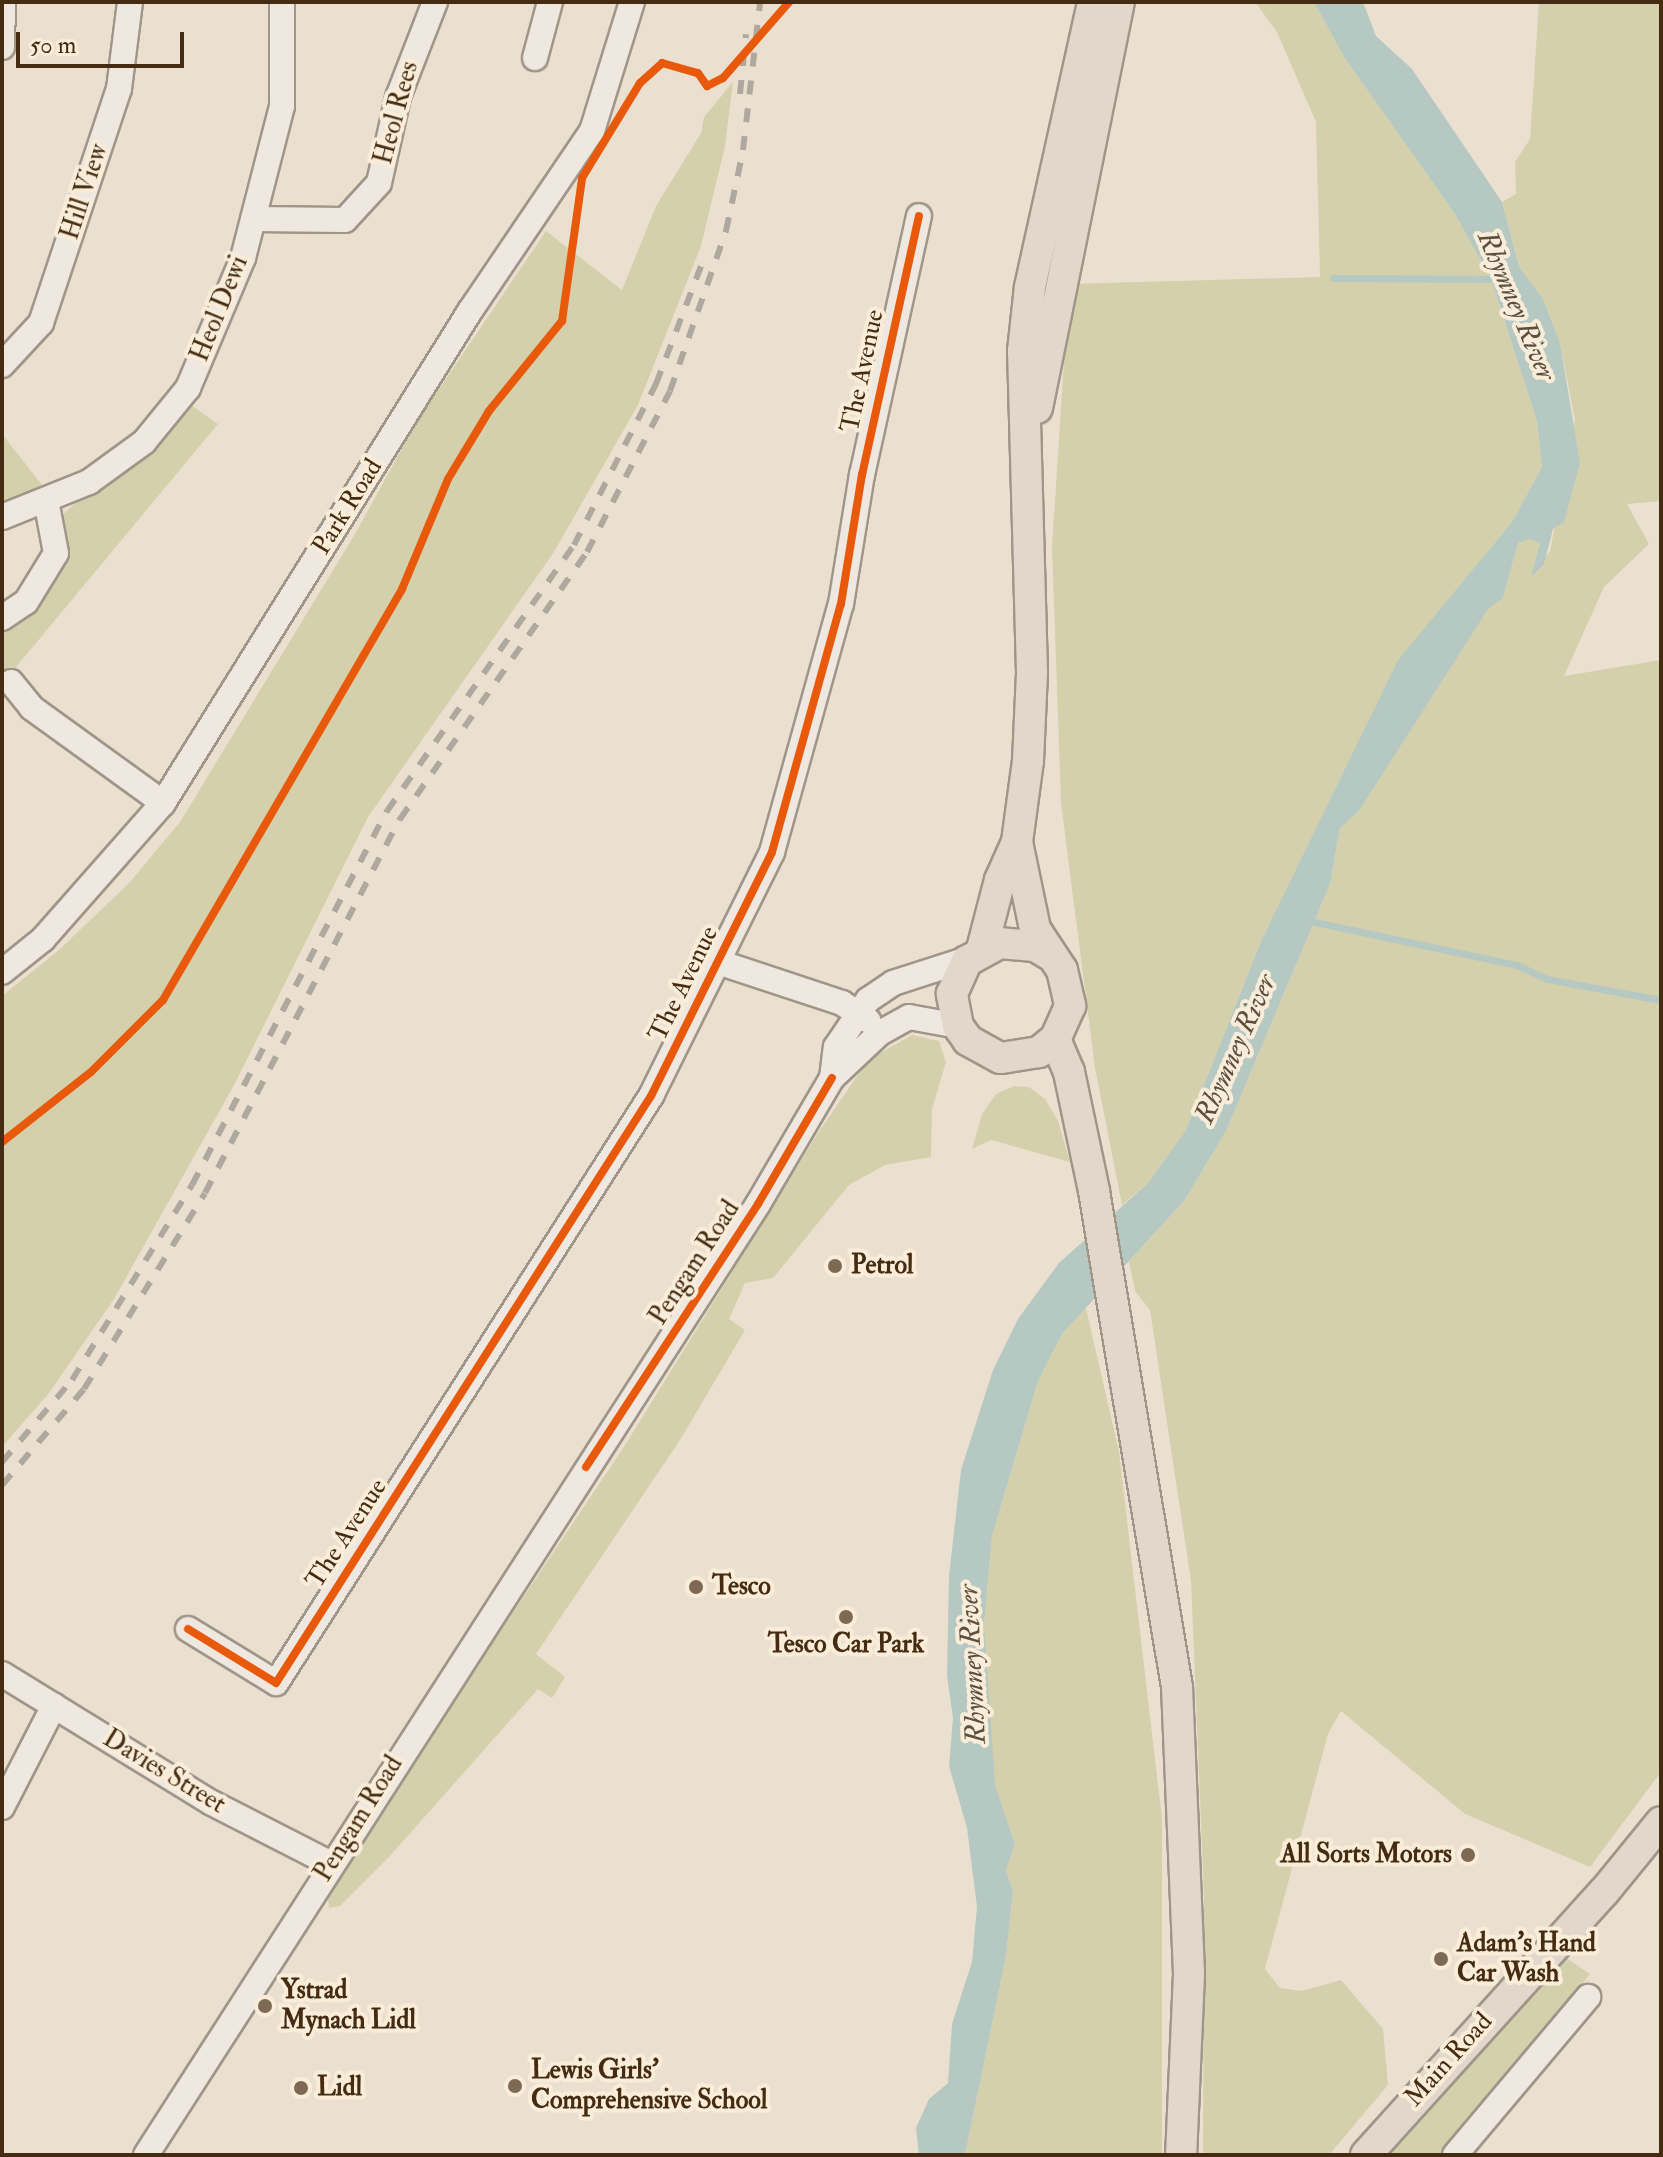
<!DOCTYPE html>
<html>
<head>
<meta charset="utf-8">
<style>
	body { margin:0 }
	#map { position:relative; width:1663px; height:2157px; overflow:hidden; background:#ebe0cf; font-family:"IM FELL Double Pica",serif }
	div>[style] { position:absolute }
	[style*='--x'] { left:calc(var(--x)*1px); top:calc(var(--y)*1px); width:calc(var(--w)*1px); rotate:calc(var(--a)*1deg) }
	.green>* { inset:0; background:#d4d0ac }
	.water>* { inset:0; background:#b6c8c2 }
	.stream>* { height:7px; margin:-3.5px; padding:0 3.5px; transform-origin:3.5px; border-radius:3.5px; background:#b6c8c2 }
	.roads { filter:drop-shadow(2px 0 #9f9588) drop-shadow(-2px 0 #9f9588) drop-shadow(0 2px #9f9588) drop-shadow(0 -2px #9f9588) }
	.minor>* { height:24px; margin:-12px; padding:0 12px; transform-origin:12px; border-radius:12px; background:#eee8e0 }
	.major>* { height:30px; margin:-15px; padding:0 15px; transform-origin:15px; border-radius:15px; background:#e1d8cb }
	.rail>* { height:6px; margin-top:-3px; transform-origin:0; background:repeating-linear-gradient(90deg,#afa89f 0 14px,transparent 0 28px) }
	.cycleway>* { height:8px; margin:-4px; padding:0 4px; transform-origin:4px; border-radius:4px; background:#e8590c }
	.dots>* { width:22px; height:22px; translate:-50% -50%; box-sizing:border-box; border:4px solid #f9edd9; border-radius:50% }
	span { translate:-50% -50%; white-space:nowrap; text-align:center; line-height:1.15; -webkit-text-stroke:8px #f9edd9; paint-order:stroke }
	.street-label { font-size:26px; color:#442b12 }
	.poi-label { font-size:26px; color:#442b12; font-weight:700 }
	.left { translate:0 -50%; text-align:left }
	.right { translate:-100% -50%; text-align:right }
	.water-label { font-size:28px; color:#5b503c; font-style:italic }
	.frame { position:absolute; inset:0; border:4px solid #442b12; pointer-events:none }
	.scale { position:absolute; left:16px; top:32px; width:168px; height:36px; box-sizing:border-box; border:4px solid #442b12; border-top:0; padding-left:10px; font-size:24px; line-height:28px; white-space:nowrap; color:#442b12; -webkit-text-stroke:6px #f9edd9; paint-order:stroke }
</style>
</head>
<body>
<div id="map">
	<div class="green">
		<i style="clip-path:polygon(1255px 2px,1314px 2px,1344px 57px,1455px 214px,1491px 279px,1537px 421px,1542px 467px,1512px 522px,1398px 661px,1262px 939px,1186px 1130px,1148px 1183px,1122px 1205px,1095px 1068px,1061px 803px,1052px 547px,1069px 284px,1320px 277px,1316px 122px,1277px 32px)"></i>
		<i style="clip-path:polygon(1539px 2px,1661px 2px,1661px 501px,1627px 504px,1649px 544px,1604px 587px,1564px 676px,1661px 660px,1661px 1772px,1590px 1867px,1465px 1814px,1341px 1711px,1328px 1734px,1265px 1969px,1280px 1988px,1302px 1991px,1341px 1980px,1383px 2029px,1388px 2085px,1329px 2155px,1203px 2155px,1204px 1894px,1191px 1581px,1150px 1310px,1135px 1291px,1129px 1261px,1184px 1201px,1226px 1131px,1330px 884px,1340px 828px,1359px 811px,1488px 608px,1503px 598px,1518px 543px,1529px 538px,1540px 543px,1533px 575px,1550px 551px,1575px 420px,1560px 343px,1543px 299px,1519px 266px,1502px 202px,1516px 194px,1515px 162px,1530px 139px)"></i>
		<i style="clip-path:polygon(733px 82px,725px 146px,701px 246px,638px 405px,554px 552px,368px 817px,233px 1087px,114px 1299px,49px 1393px,2px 1447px,2px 996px,59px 950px,130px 882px,180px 822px,355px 534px,416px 423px,546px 231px,622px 290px,656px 206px,701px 133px,704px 117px)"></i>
		<i style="clip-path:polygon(188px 403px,218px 424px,2px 684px,2px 623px,29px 605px,61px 516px)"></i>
		<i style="clip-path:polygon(2px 434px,46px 490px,2px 501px)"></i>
		<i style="clip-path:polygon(912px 1035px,939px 1041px,946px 1062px,932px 1109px,931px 1157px,885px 1165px,849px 1185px,773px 1278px,745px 1283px,729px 1319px,745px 1330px,680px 1440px,536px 1654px,565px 1677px,552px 1698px,538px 1689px,390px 1856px,340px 1906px,329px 1908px,328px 1899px,366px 1831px,622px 1450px,816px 1136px,868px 1060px)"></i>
		<i style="clip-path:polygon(1014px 1086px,1029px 1087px,1045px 1099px,1058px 1121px,1070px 1162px,991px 1140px,972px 1149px,982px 1114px,996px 1094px)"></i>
		<i style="clip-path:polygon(1086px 1308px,1119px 1452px,1162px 1819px,1162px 2155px,965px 2155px,1006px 1956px,1013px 1892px,1006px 1870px,1015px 1844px,995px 1785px,987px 1709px,984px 1625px,992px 1536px,1038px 1381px,1062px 1334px)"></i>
		<i style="clip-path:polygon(1562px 1955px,1590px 1974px,1440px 2155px,1381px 2155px)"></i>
	</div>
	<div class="water">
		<i style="clip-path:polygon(1314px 2px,1363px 2px,1376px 36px,1412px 69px,1502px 202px,1519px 266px,1543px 299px,1560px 343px,1580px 463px,1564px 522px,1553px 529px,1544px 564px,1531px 577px,1540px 543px,1529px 539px,1518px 543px,1503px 598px,1488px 609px,1359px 811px,1340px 828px,1330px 884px,1226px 1131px,1184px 1201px,1062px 1334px,1038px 1381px,992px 1536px,984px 1625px,995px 1785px,1015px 1844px,1006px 1870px,1013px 1892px,1006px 1956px,965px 2155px,919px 2155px,916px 2128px,929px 2099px,948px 2083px,952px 2024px,972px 1962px,977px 1907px,967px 1828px,949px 1766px,953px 1718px,947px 1676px,949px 1576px,961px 1470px,993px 1370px,1018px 1319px,1059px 1263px,1148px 1183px,1186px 1130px,1262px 939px,1398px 660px,1512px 522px,1542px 467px,1537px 421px,1491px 279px,1455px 214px,1344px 57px)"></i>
	</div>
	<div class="stream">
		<i style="--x:1333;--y:278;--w:158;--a:0.4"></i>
		<i style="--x:1305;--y:920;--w:217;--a:12"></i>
		<i style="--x:1517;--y:965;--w:33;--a:25"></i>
		<i style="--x:1547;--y:979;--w:116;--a:10.4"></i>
	</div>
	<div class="roads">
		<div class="minor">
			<i style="--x:2;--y:47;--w:45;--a:-88.7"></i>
			<i style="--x:535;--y:58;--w:58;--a:-75"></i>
			<i style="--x:253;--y:219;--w:92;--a:0.6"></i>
			<i style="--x:345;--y:220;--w:50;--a:-47.4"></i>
			<i style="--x:379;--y:183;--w:88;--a:-77.5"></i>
			<i style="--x:398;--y:97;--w:102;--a:-68.7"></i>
			<i style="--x:2;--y:365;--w:57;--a:-47.1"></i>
			<i style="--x:41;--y:323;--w:247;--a:-71.6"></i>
			<i style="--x:119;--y:89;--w:88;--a:-82.8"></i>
			<i style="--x:2;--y:517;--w:94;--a:-21.9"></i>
			<i style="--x:89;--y:482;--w:68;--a:-36"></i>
			<i style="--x:144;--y:442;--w:70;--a:-50.8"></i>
			<i style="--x:188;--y:388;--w:141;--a:-67.1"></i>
			<i style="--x:243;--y:258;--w:157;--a:-75.6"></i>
			<i style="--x:282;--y:106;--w:104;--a:-90"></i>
			<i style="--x:2;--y:618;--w:29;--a:-34"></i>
			<i style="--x:26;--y:602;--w:57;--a:-58.5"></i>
			<i style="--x:56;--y:553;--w:54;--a:-100.7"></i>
			<i style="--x:11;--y:682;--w:33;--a:51"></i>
			<i style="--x:32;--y:708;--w:162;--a:35.9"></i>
			<i style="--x:718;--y:962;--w:131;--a:18.3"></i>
			<i style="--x:842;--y:1003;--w:32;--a:34"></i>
			<i style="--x:2;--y:972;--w:53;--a:-38.8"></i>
			<i style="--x:43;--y:939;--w:181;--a:-48.6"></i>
			<i style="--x:163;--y:803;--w:580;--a:-58.04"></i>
			<i style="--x:470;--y:311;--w:217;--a:-55.9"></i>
			<i style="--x:592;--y:131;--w:135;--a:-72.8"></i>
			<i style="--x:832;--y:1078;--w:31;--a:-83"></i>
			<i style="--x:836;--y:1047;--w:57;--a:-55.8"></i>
			<i style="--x:868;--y:1000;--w:30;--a:-34"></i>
			<i style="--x:893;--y:983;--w:82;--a:-17.8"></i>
			<i style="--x:188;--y:1629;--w:103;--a:31.5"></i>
			<i style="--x:276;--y:1683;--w:697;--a:-57.43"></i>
			<i style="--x:651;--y:1096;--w:272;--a:-63.6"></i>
			<i style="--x:772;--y:852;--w:257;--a:-74.5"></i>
			<i style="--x:841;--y:604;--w:131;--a:-80.8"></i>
			<i style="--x:862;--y:475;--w:265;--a:-77.6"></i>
			<i style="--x:2;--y:1674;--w:246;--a:31.6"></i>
			<i style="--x:212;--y:1803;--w:134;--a:27.1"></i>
			<i style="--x:2;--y:1807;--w:114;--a:-62.8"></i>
			<i style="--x:146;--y:2155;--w:1131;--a:-57.24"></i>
			<i style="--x:758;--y:1204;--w:146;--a:-59.6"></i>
			<i style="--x:832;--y:1078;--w:66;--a:-43.2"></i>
			<i style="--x:880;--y:1033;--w:33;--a:-29"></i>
			<i style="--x:909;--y:1017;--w:50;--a:10.4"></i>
			<i style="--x:1455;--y:2155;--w:207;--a:-49.9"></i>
		</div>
		<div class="major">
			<i style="--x:1037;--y:408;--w:414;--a:-78.6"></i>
			<i style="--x:1017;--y:842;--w:89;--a:78.3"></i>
			<i style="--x:1035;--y:929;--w:49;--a:56.6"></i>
			<i style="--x:1062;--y:970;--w:37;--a:77"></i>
			<i style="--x:1070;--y:1006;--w:36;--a:114"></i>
			<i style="--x:1055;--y:1039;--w:21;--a:141"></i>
			<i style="--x:1039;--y:1052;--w:39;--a:171"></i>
			<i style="--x:1000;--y:1058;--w:37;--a:-151"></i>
			<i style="--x:968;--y:1040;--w:17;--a:-126"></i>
			<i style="--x:958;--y:1026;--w:33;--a:-101"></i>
			<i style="--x:952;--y:994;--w:36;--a:-66"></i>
			<i style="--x:967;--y:961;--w:37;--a:-29"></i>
			<i style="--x:999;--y:943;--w:36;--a:5"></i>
			<i style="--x:1035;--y:946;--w:17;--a:31"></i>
			<i style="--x:982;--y:949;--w:71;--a:-75.4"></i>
			<i style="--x:1000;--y:880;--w:42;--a:-65.9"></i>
			<i style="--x:1017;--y:842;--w:82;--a:-82.3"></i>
			<i style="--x:1028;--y:761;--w:89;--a:-87.4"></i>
			<i style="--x:1032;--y:672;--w:321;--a:-91.6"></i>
			<i style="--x:1023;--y:351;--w:64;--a:-83.8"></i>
			<i style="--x:1030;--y:287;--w:292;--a:-77.5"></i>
			<i style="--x:1055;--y:1039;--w:36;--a:67"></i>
			<i style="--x:1069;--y:1072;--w:122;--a:78.1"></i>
			<i style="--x:1094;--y:1191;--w:503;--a:80.5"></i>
			<i style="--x:1177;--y:1687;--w:287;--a:87.6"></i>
			<i style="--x:1189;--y:1974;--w:181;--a:92.5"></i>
			<i style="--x:1366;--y:2155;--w:355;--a:-47.9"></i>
			<i style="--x:1604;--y:1892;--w:90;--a:-50.8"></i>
		</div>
	</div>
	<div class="rail">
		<i style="--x:740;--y:94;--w:60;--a:-84.3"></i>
		<i style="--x:2;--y:1462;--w:108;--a:-49.5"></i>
		<i style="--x:72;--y:1380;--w:229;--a:-58.4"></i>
		<i style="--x:192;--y:1185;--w:422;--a:-62.5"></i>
		<i style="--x:387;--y:811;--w:325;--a:-54.9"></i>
		<i style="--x:574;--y:545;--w:181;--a:-63"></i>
		<i style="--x:656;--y:384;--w:135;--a:-69.1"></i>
		<i style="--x:2;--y:1485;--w:126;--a:-49.5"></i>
		<i style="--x:84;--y:1389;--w:230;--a:-58.3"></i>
		<i style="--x:205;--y:1193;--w:422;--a:-62.5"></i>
		<i style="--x:400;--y:819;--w:326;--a:-55"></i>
		<i style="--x:587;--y:552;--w:181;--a:-62.7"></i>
		<i style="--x:670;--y:391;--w:170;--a:-70.7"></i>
		<i style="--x:726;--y:231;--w:83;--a:-78.1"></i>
		<i style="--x:743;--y:150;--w:149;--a:-83.4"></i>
	</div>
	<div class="cycleway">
		<i style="--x:2;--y:1142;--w:113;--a:-38.2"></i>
		<i style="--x:91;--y:1072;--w:102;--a:-45"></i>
		<i style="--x:163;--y:1000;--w:475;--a:-59.8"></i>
		<i style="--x:402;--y:589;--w:119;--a:-67.3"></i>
		<i style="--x:448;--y:479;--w:79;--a:-58.9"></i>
		<i style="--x:489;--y:411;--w:116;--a:-51"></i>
		<i style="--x:562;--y:321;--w:144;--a:-82"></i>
		<i style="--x:582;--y:178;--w:111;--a:-58.6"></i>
		<i style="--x:640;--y:83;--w:30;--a:-42"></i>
		<i style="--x:662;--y:63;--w:37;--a:16"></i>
		<i style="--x:698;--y:73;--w:16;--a:55"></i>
		<i style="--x:707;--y:86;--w:18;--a:-27"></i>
		<i style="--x:723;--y:78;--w:101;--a:-49"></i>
		<i style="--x:586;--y:1467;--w:314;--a:-56.8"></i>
		<i style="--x:758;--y:1204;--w:146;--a:-59.6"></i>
		<i style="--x:188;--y:1629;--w:103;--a:31.5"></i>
		<i style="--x:276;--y:1683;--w:697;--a:-57.43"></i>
		<i style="--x:651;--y:1096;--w:272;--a:-63.6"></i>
		<i style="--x:772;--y:852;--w:257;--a:-74.5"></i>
		<i style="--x:841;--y:604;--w:131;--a:-80.8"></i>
		<i style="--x:862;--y:475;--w:265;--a:-77.6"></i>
	</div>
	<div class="dots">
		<i style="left:835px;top:1266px;background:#7e6a54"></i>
		<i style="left:696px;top:1587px;background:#7e6a54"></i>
		<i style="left:846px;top:1617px;background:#7e6a54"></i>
		<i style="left:1468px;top:1855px;background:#7e6a54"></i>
		<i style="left:1441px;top:1959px;background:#7e6a54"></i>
		<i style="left:265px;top:2006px;background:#7e6a54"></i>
		<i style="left:515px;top:2086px;background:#7e6a54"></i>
		<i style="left:301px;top:2088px;background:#7e6a54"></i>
	</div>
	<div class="street-label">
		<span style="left:397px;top:113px;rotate:-75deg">Heol Rees</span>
		<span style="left:85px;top:192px;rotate:-72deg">Hill View</span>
		<span style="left:220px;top:309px;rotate:-68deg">Heol Dewi</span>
		<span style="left:863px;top:371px;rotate:-78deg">The Avenue</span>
		<span style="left:348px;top:507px;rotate:-58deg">Park Road</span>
		<span style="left:684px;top:984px;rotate:-64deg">The Avenue</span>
		<span style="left:695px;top:1263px;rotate:-57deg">Pengam Road</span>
		<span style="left:347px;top:1534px;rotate:-57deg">The Avenue</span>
		<span style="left:164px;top:1772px;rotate:31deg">Davies Street</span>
		<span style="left:359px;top:1819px;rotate:-58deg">Pengam Road</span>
		<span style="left:1449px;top:2060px;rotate:-48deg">Main Road</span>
	</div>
	<div class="poi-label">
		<span class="left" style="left:851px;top:1266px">Petrol</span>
		<span class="left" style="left:712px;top:1587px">Tesco</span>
		<span style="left:846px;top:1645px">Tesco Car Park</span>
		<span class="right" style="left:1452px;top:1855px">All Sorts Motors</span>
		<span class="left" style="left:1457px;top:1959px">Adam's Hand<br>Car Wash</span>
		<span class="left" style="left:281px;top:2006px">Ystrad<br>Mynach Lidl</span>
		<span class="left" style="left:531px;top:2086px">Lewis Girls'<br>Comprehensive School</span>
		<span class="left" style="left:317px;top:2088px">Lidl</span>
	</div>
	<div class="water-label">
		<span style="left:1516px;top:306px;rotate:67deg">Rhymney River</span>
		<span style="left:1236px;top:1049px;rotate:-66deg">Rhymney River</span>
		<span style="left:973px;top:1664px;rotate:-93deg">Rhymney River</span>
	</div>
	<div class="frame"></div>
	<div class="scale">50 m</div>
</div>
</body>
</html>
